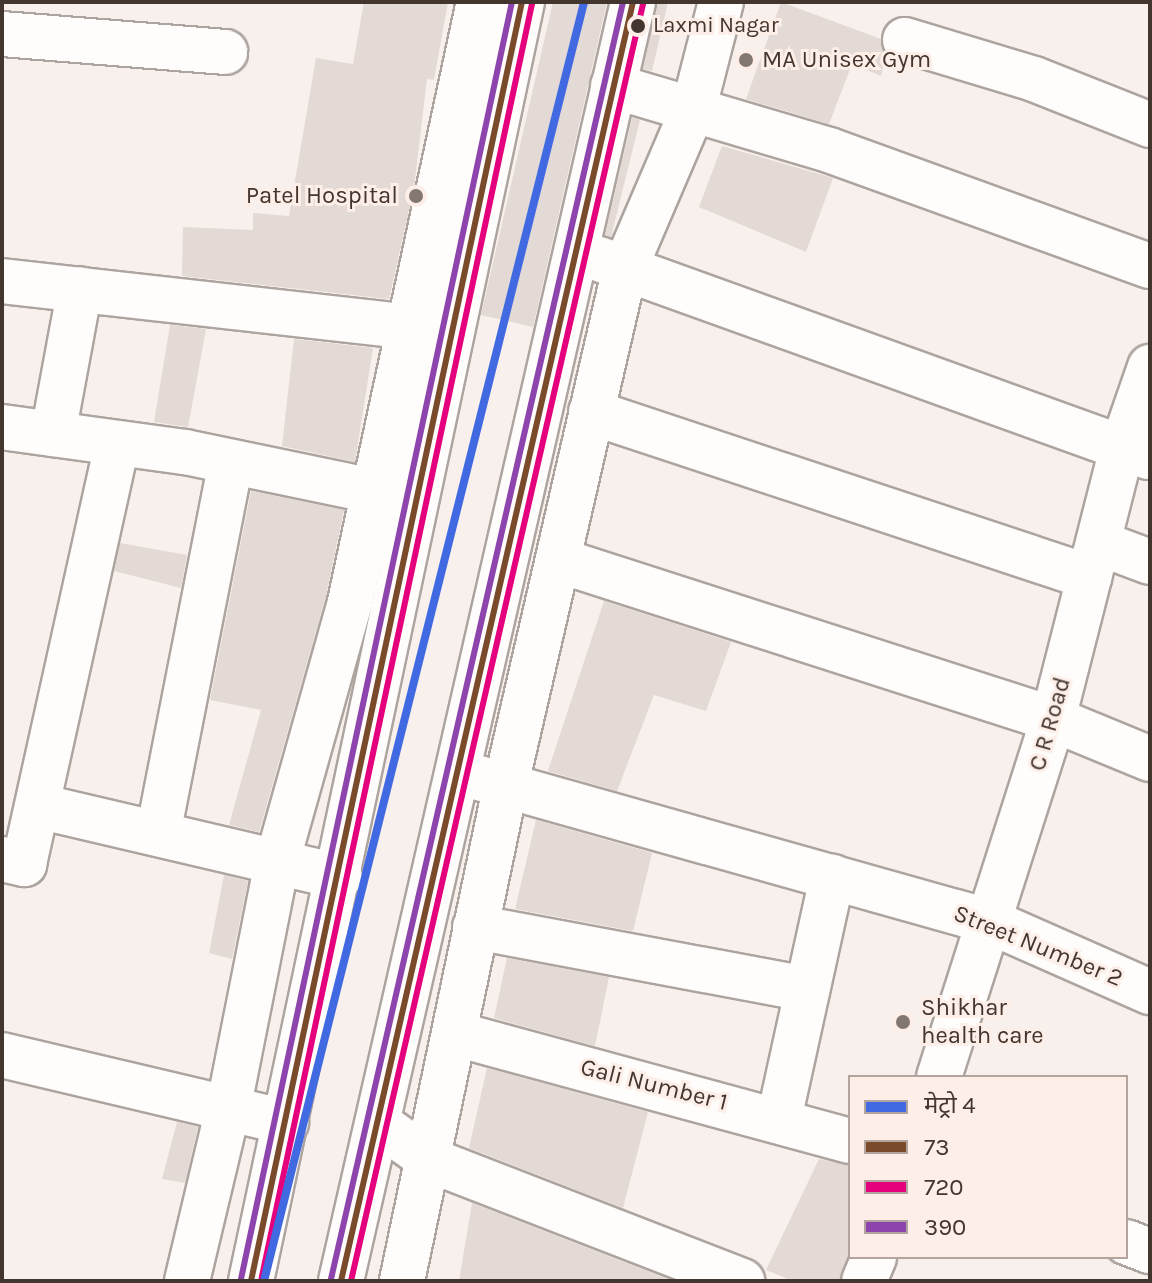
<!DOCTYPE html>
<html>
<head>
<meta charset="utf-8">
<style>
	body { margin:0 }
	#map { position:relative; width:1152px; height:1283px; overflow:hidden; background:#f8f0ed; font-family:Karla,"Noto Sans Devanagari",sans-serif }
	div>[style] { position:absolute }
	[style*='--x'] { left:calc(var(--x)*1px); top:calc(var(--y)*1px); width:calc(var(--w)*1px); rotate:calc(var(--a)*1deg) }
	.building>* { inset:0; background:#e3d9d5 }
	.roads { filter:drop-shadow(2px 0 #ada49f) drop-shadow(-2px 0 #ada49f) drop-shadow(0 2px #ada49f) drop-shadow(0 -2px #ada49f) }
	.minor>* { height:44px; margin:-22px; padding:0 22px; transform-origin:22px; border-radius:22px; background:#fefdfc }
	.primary>* { height:44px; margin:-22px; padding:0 22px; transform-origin:22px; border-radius:22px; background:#fefdfc }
	.bus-1>* { height:6px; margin:-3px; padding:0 3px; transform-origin:3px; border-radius:3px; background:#7a4b2a }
	.bus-2>* { height:6px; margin:-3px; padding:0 3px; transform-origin:3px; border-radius:3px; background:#e5007d }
	.bus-3>* { height:6px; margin:-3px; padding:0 3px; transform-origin:3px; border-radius:3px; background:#8e44ad }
	.metro-1>* { height:8px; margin:-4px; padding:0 4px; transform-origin:4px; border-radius:4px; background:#4169e1 }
	.dots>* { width:22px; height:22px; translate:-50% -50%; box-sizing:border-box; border:4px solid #fdefe8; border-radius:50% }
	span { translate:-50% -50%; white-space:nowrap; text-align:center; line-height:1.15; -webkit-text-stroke:6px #fdefe8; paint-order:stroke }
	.bus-label { font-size:22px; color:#43362e }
	.left { translate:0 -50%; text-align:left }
	.poi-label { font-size:24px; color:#43362e }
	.right { translate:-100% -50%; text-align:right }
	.street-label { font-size:24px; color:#43362e }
	.frame { position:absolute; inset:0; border:4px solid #43362e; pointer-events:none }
	.legend { position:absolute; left:848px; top:1075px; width:280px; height:184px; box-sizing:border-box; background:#fdefe8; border:2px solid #b3a59e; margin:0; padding:10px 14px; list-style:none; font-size:24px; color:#43362e }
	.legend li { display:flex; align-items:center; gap:16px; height:40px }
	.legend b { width:40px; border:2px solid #b3a59e }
</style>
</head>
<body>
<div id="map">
	<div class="building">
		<i style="clip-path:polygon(364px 2px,448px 2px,434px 80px,427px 79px,414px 188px,389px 299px,182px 276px,183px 227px,253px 230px,253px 213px,289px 216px,316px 58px,353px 64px)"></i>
		<i style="clip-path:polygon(553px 2px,607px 2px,533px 327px,481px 315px)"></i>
		<i style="clip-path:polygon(657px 2px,668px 2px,652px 71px,643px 69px)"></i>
		<i style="clip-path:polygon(781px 2px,881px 39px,886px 57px,881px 76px,852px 64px,829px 124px,746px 99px)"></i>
		<i style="clip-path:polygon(632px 118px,640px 120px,611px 237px,605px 235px)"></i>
		<i style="clip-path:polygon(722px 146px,833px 178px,806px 252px,699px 207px)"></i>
		<i style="clip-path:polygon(170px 325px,206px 329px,188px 427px,154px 422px)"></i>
		<i style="clip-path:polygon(294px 339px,373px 348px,355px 462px,282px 446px)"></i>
		<i style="clip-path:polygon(251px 491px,344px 510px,326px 596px,259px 832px,229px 825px,261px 710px,210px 700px)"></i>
		<i style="clip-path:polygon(120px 543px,187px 555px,181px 588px,114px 571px)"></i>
		<i style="clip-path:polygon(604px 601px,731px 642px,706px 711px,654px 695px,617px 791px,548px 771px)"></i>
		<i style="clip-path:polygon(536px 820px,652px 853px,633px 931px,515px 909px)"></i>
		<i style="clip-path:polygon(224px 875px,248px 881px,232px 959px,209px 953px)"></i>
		<i style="clip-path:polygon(507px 958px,609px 977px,595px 1046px,494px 1018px)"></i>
		<i style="clip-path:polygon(487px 1068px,648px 1112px,623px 1208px,469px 1148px)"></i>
		<i style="clip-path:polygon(177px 1122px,198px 1127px,185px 1183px,162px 1179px)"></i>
		<i style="clip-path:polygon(819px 1159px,850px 1165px,850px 1250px,840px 1281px,793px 1281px,766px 1270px)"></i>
		<i style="clip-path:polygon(472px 1203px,673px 1281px,459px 1281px)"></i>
	</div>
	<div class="roads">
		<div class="minor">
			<i style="--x:2;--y:34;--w:224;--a:4.6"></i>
			<i style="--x:905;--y:40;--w:135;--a:16.8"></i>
			<i style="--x:1034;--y:79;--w:125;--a:21.6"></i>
			<i style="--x:613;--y:86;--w:225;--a:16.5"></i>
			<i style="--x:829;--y:150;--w:341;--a:19.9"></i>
			<i style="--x:599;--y:259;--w:584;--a:19.83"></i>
			<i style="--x:2;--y:281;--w:438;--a:6.4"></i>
			<i style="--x:591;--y:412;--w:525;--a:18.33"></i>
			<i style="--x:2;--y:427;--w:185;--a:7.8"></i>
			<i style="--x:185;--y:452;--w:223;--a:11.7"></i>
			<i style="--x:53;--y:434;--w:147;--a:-79.5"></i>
			<i style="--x:1099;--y:543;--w:54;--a:20.4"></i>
			<i style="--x:558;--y:560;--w:520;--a:17.81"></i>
			<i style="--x:1053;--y:719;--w:105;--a:22.4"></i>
			<i style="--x:479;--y:778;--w:532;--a:15.71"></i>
			<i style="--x:991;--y:922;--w:174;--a:23.8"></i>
			<i style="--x:38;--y:806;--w:310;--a:13.2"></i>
			<i style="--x:158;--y:834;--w:378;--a:-78.9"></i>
			<i style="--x:2;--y:859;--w:23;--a:13"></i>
			<i style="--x:24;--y:864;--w:431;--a:-77.5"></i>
			<i style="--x:475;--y:927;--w:338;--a:10.6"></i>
			<i style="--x:456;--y:1034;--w:408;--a:15.2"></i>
			<i style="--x:2;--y:1055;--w:292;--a:13.3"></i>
			<i style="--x:939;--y:1077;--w:376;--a:-72.3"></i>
			<i style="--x:1053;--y:719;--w:280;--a:-75.7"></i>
			<i style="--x:1122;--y:448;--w:86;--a:-70.9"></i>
			<i style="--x:779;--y:1119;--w:248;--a:-77.6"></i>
			<i style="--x:378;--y:1123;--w:64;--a:35.4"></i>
			<i style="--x:430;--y:1160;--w:335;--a:21.2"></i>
			<i style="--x:1126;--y:1242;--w:26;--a:21"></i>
			<i style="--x:187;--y:1281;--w:181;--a:-76.6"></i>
			<i style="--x:229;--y:1105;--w:248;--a:-78.8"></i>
			<i style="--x:277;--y:862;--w:270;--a:-74.3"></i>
			<i style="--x:350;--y:602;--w:614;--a:-77.87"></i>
			<i style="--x:402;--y:1281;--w:508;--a:-78.18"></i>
			<i style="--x:506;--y:784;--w:530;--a:-77.01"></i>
			<i style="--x:625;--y:268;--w:175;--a:-66.8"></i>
			<i style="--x:694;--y:107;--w:108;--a:-75.6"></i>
			<i style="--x:864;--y:1281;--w:26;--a:-67"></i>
		</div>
		<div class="primary">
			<i style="--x:251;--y:1281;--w:1307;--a:-78.04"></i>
			<i style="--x:341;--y:1281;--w:1312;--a:-77.14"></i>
		</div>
	</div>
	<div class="bus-1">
		<i style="--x:251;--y:1281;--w:1307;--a:-78.04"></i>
		<i style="--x:341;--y:1281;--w:1312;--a:-77.14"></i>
	</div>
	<div class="bus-2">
		<i style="--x:261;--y:1281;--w:1305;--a:-78.02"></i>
		<i style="--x:351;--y:1281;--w:1310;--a:-77.12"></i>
	</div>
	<div class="bus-3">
		<i style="--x:241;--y:1279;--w:1305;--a:-78.02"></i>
		<i style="--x:331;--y:1279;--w:1310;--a:-77.12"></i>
	</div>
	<div class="metro-1">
		<i style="--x:264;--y:1281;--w:1318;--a:-75.95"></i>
	</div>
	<div class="dots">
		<i style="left:638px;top:26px;background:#43362e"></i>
		<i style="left:746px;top:60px;background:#827771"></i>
		<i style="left:416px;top:196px;background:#827771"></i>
		<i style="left:903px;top:1022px;background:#827771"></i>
	</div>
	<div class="bus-label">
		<span class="left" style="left:653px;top:26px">Laxmi Nagar</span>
	</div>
	<div class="poi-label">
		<span class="left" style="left:762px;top:60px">MA Unisex Gym</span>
		<span class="right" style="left:398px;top:196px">Patel Hospital</span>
		<span class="left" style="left:921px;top:1022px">Shikhar<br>health care</span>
	</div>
	<div class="street-label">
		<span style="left:1050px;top:724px;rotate:-74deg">C R Road</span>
		<span style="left:1038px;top:946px;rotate:22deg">Street Number 2</span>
		<span style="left:654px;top:1085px;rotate:14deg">Gali Number 1</span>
	</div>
	<div class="frame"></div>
	<ul class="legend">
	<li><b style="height:10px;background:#4169e1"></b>मेट्रो 4</li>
	<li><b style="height:10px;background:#7a4b2a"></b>73</li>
	<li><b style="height:10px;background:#e5007d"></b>720</li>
	<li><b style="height:10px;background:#8e44ad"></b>390</li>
	</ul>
</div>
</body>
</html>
